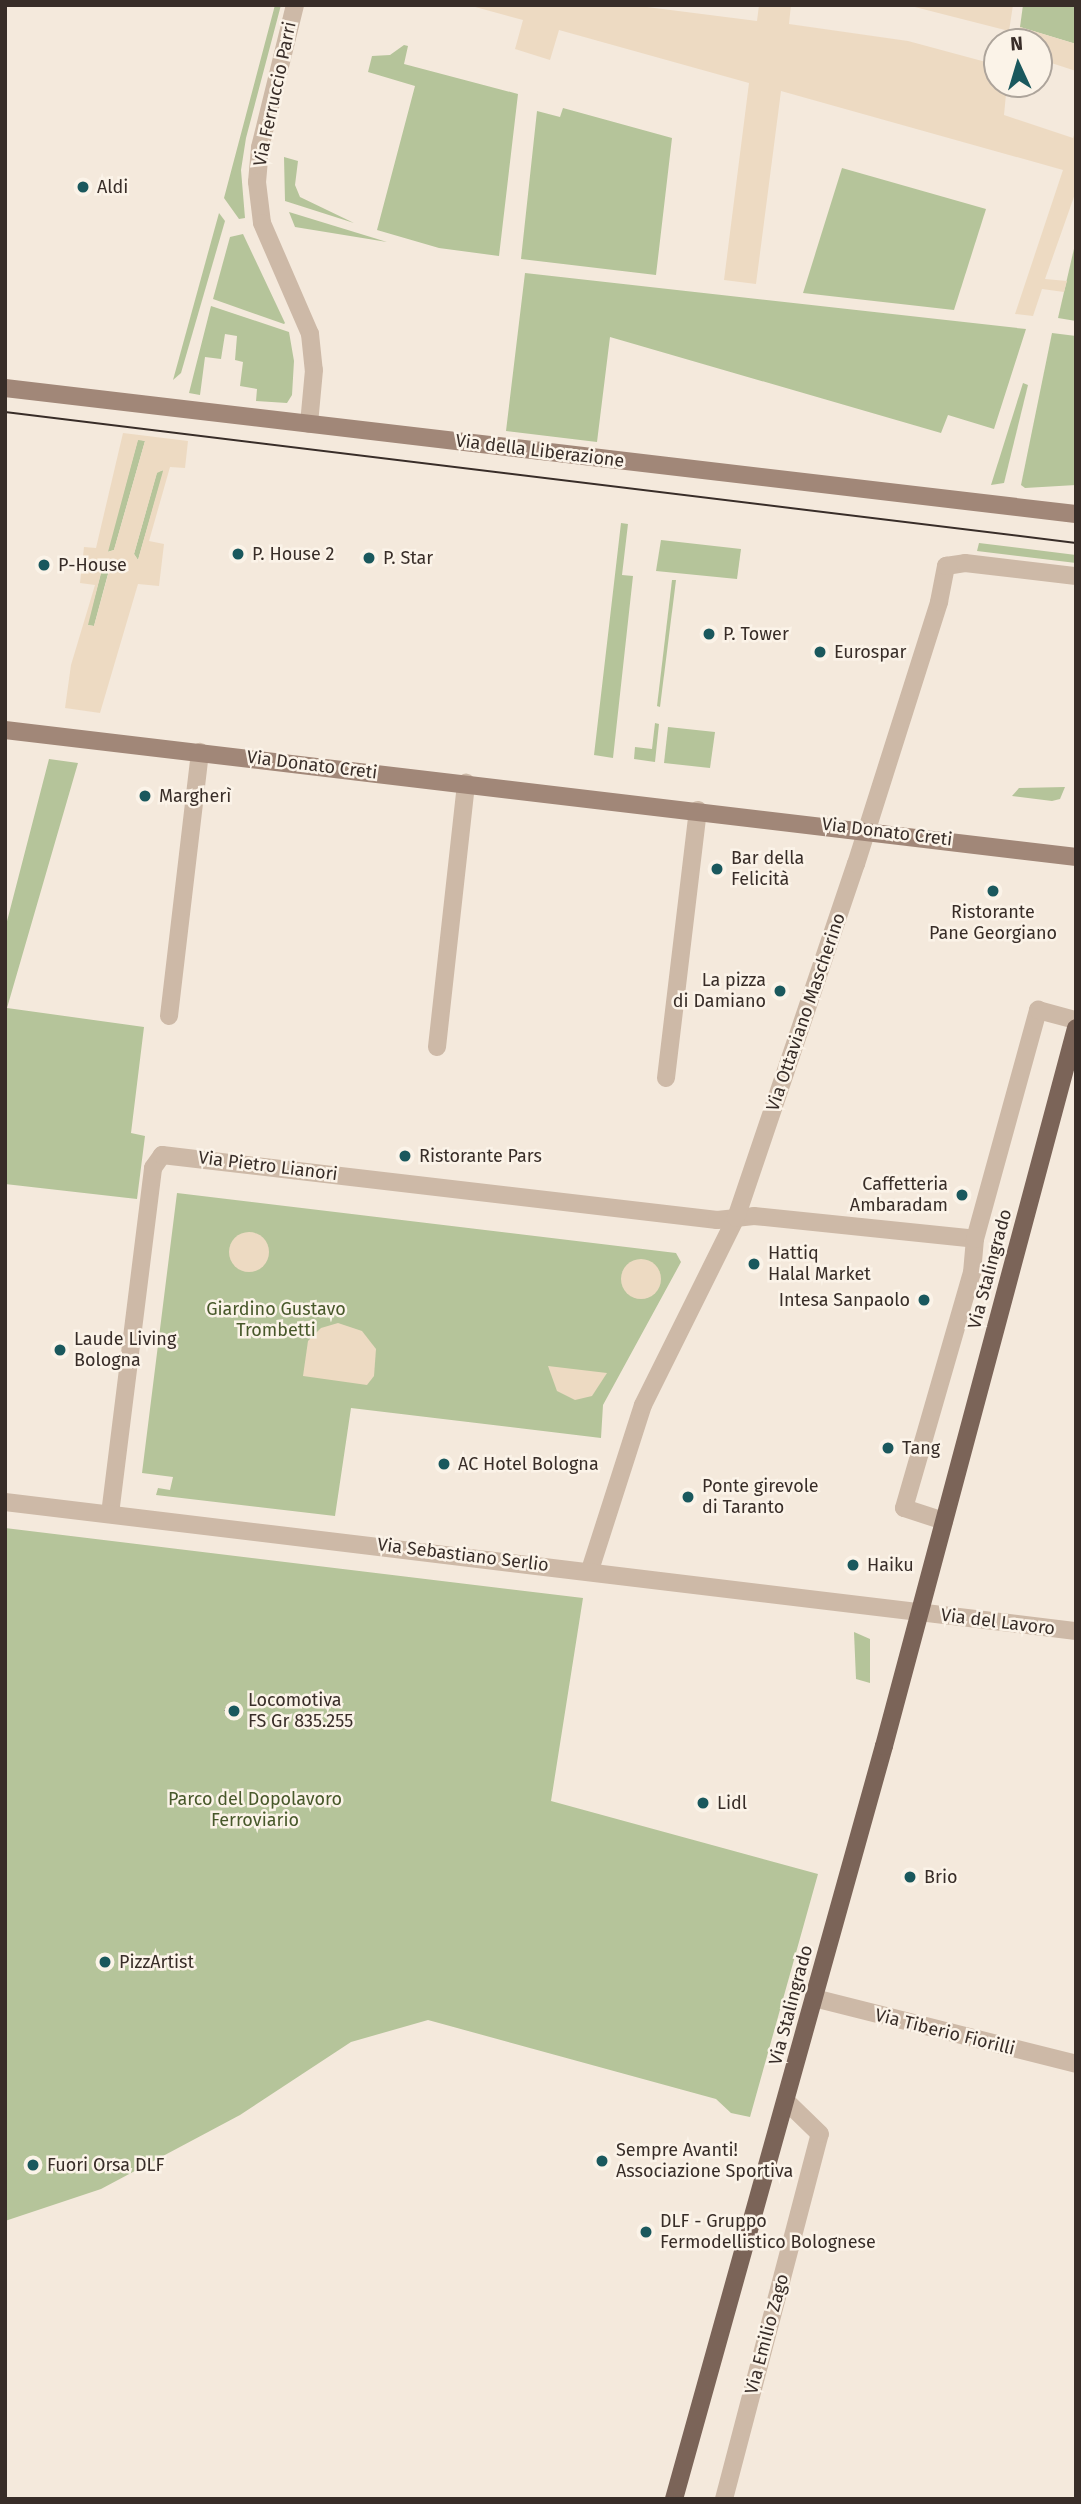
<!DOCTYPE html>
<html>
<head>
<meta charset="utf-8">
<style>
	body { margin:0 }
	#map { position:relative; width:1081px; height:2504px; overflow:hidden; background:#f4e9dc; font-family:"Fira Sans",sans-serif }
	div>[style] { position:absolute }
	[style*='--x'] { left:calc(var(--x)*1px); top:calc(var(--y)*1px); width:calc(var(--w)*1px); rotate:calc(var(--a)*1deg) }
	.green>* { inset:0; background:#b5c49a }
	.plaza>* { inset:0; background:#eddac2 }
	.round { border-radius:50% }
	.minor>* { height:18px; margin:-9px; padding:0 9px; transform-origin:9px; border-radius:9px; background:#cdb9a7 }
	.tertiary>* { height:18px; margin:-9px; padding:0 9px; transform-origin:9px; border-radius:9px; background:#cdb9a7 }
	.secondary>* { height:18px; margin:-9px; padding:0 9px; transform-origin:9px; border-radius:9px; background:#a18778 }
	.primary>* { height:18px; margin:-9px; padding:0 9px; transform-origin:9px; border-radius:9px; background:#7b6458 }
	.tram>* { height:2px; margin:-1px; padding:0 1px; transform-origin:1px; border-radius:1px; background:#382d28 }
	.rail>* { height:5px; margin-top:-2.5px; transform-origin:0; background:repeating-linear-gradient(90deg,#382d28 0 2px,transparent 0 7px) }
	.dots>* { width:19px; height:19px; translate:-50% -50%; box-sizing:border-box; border:4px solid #fbf3e8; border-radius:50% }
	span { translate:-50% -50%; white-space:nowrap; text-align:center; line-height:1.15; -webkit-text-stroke:5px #fbf3e8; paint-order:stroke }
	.street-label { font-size:18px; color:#382d28 }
	.poi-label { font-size:18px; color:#382d28 }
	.left { translate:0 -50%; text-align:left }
	.right { translate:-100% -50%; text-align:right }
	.park-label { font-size:18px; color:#47582a }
	.frame { position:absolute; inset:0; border:7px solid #382d28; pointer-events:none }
	.north { position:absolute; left:983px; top:28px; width:70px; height:70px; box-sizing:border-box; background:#fbf3e8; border:2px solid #ada49b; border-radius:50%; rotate:356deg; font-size:19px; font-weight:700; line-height:28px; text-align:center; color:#382d28 }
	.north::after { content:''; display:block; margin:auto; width:24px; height:32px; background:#1a585d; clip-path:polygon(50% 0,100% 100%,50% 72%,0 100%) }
</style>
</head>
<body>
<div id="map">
	<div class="green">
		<i style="clip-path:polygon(275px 5px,281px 5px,246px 138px,241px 170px,245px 218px,239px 219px,224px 198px)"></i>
		<i style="clip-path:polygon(1023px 5px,1076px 5px,1076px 44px,1020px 27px)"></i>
		<i style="clip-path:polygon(404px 45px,408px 46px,404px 64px,518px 94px,499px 256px,439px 248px,377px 230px,415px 86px,368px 72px,372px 56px,390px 55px)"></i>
		<i style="clip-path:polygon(563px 108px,672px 138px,656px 275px,521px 259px,537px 111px,560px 117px)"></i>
		<i style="clip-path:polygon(284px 157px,298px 161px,295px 185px,300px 197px,354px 223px,285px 201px)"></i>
		<i style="clip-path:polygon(842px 168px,986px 209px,954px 310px,803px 293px)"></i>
		<i style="clip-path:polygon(289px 212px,387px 242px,295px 227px)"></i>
		<i style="clip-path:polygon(219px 213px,225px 221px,181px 373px,173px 380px)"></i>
		<i style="clip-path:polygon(243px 234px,285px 323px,284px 324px,213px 299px,230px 237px)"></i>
		<i style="clip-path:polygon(1076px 240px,1076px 321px,1058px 318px)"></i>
		<i style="clip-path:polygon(525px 273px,1026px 329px,994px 429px,948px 415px,941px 433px,610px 337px,597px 442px,506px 431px)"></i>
		<i style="clip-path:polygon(211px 306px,289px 332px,294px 361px,292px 395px,287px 403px,256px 401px,257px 389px,240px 386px,243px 362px,235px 360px,237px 336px,225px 334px,221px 359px,205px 357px,200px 395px,189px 393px)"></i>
		<i style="clip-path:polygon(1052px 333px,1076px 336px,1076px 485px,1025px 488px,1021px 485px)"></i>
		<i style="clip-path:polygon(1023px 383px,1028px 385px,1004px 483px,991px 485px)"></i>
		<i style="clip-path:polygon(138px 439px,145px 441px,114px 550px,107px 552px)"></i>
		<i style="clip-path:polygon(164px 470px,138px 560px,134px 554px,157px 472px)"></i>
		<i style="clip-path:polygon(621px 523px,628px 524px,622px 575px,633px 576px,613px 758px,594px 755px)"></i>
		<i style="clip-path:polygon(661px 540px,741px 549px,737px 579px,656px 571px)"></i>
		<i style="clip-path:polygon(979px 543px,1076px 555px,1076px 563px,977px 551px)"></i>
		<i style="clip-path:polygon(109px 570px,94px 626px,87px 625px,101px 573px)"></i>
		<i style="clip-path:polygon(672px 580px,676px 580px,660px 707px,657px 706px)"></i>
		<i style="clip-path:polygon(655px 723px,659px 724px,655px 762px,634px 759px,635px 747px,652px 749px)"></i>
		<i style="clip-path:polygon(668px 727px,715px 732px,710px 768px,664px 763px)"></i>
		<i style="clip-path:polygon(49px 759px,78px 763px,7px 1008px,144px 1027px,131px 1133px,145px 1136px,137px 1199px,5px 1184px,5px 929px)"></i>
		<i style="clip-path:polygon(1065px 787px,1060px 799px,1052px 801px,1012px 796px,1019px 788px)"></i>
		<i style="clip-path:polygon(177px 1193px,676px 1253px,681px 1262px,603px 1405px,601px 1438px,351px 1408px,335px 1516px,156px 1495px,158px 1488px,170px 1490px,173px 1477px,142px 1473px)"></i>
		<i style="clip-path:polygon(5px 1528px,583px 1598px,551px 1801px,818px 1874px,750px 2117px,731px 2113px,716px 2099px,428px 2020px,351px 2042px,240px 2115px,101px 2189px,5px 2221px)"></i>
		<i style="clip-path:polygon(854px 1632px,870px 1639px,870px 1683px,856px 1679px)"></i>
	</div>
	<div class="plaza">
		<i style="clip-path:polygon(468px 5px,631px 5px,757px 21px,759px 5px,791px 5px,789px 24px,908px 41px,997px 65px,997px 84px,1007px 84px,1004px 115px,1073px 138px,1076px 130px,1076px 191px,1045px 279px,1067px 281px,1064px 292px,1042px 289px,1033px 316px,1015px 314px,1063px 170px,781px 91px,756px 284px,724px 280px,749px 83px,559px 30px,550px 60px,515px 49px,523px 20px)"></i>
		<i style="clip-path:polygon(907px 5px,1013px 5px,1009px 31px)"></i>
		<i style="clip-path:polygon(1020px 27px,1076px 44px,1076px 71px,1039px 59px,1039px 42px,1016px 42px)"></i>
		<i style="clip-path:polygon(evenodd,123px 433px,188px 441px,185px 468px,170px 467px,149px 541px,164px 544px,159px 586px,138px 584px,100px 713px,65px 708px,71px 665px,95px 585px,80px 583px,84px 547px,96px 548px,123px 433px,138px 440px,145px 441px,114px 550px,108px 552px,138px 440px,123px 433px,163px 470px,163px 471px,138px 560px,134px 554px,157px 473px,163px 470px,123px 433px,109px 571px,94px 626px,88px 625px,101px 573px,109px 571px)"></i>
		<i class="round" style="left:229px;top:1232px;width:40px;height:40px"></i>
		<i class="round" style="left:621px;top:1259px;width:40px;height:40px"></i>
		<i style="clip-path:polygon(338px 1323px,362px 1331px,376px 1349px,374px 1376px,367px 1385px,303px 1376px,308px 1341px,321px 1328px)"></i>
		<i style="clip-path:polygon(548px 1366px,607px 1373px,592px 1396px,575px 1400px,557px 1391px)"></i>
	</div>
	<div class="minor">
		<i style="--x:295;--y:5;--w:147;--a:103.8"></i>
		<i style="--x:260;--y:148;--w:34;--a:95"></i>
		<i style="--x:257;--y:182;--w:41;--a:83"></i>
		<i style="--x:262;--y:223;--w:121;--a:66.6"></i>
		<i style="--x:310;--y:334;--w:36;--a:84"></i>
		<i style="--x:314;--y:370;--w:54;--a:95.3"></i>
		<i style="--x:169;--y:1016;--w:266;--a:-83.3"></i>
		<i style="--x:437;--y:1047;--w:266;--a:-83.7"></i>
		<i style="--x:666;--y:1078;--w:270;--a:-83.2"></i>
		<i style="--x:110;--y:1514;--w:349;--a:-82.9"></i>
		<i style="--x:153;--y:1168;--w:16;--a:-55"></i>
		<i style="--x:162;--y:1155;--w:559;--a:6.68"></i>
		<i style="--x:717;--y:1220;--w:37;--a:-6"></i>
		<i style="--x:754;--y:1216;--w:222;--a:5.9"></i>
		<i style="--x:944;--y:1521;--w:42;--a:-162"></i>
		<i style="--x:904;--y:1508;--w:245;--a:-73.9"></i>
		<i style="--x:972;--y:1273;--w:34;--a:-85"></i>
		<i style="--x:975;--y:1239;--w:238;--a:-74.6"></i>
		<i style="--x:1038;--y:1010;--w:39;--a:15"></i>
		<i style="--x:590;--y:1570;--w:173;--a:-72.2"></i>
		<i style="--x:643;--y:1405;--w:209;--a:-63.6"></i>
		<i style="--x:736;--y:1218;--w:374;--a:-71.3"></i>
		<i style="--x:856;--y:864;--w:275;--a:-72.4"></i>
		<i style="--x:939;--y:602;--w:37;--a:-79"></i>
		<i style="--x:946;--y:566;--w:19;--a:-9"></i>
		<i style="--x:965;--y:563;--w:112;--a:6.7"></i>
		<i style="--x:814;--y:1998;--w:270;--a:14.1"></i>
		<i style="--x:724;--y:2499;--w:377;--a:-75.3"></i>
		<i style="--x:820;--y:2134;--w:47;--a:-135.9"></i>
	</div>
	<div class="tertiary">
		<i style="--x:5;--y:1502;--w:1079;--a:6.87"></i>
	</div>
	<div class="secondary">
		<i style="--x:5;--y:388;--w:1078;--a:6.71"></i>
		<i style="--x:5;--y:730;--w:1079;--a:6.76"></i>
	</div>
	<div class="primary">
		<i style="--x:674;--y:2499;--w:782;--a:-74.42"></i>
		<i style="--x:884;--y:1746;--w:743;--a:-75.03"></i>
	</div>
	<div class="tram">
		<i style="--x:5;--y:412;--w:1079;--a:6.97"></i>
	</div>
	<div class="rail">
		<i style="--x:225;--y:1708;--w:20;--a:18"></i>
	</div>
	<div class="dots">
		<i style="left:83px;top:187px;background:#1a585d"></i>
		<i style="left:238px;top:554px;background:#1a585d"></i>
		<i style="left:369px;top:558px;background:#1a585d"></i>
		<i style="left:44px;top:565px;background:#1a585d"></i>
		<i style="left:709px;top:634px;background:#1a585d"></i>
		<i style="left:820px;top:652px;background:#1a585d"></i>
		<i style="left:145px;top:796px;background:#1a585d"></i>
		<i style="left:717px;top:869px;background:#1a585d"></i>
		<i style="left:993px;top:891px;background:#1a585d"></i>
		<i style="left:780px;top:991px;background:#1a585d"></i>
		<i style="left:405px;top:1156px;background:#1a585d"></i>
		<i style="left:962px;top:1195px;background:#1a585d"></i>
		<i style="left:754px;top:1264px;background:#1a585d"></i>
		<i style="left:924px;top:1300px;background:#1a585d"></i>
		<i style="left:60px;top:1350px;background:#1a585d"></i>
		<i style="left:888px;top:1448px;background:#1a585d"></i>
		<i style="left:444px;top:1464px;background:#1a585d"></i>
		<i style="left:688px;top:1497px;background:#1a585d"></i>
		<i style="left:853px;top:1565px;background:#1a585d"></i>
		<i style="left:234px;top:1711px;background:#1a585d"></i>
		<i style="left:703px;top:1803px;background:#1a585d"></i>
		<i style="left:910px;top:1877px;background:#1a585d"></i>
		<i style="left:105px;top:1962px;background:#1a585d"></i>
		<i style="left:602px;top:2161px;background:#1a585d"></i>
		<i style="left:33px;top:2165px;background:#1a585d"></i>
		<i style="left:646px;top:2232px;background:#1a585d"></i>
	</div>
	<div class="street-label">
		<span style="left:275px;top:94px;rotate:-78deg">Via Ferruccio Parri</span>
		<span style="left:540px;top:451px;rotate:7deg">Via della Liberazione</span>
		<span style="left:312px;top:765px;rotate:7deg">Via Donato Creti</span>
		<span style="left:887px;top:832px;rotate:7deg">Via Donato Creti</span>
		<span style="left:806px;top:1012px;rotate:-71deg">Via Ottaviano Mascherino</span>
		<span style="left:268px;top:1166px;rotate:7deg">Via Pietro Lianori</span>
		<span style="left:990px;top:1269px;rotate:-75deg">Via Stalingrado</span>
		<span style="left:463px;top:1555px;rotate:7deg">Via Sebastiano Serlio</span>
		<span style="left:998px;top:1622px;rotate:7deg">Via del Lavoro</span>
		<span style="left:791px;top:2005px;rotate:-75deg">Via Stalingrado</span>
		<span style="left:945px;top:2032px;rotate:14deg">Via Tiberio Fiorilli</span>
		<span style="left:767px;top:2334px;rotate:-75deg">Via Emilio Zago</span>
	</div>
	<div class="poi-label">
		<span class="left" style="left:97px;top:187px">Aldi</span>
		<span class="left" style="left:252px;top:554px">P. House 2</span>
		<span class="left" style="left:383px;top:558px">P. Star</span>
		<span class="left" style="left:58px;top:565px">P-House</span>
		<span class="left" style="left:723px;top:634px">P. Tower</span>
		<span class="left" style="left:834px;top:652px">Eurospar</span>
		<span class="left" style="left:159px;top:796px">Margherì</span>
		<span class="left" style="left:731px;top:869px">Bar della<br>Felicità</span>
		<span style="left:993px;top:923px">Ristorante<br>Pane Georgiano</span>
		<span class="right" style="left:766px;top:991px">La pizza<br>di Damiano</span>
		<span class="left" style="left:419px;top:1156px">Ristorante Pars</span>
		<span class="right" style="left:948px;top:1195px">Caffetteria<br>Ambaradam</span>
		<span class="left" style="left:768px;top:1264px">Hattiq<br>Halal Market</span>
		<span class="right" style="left:910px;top:1300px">Intesa Sanpaolo</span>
		<span class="left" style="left:74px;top:1350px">Laude Living<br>Bologna</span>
		<span class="left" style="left:902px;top:1448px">Tang</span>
		<span class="left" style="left:458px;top:1464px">AC Hotel Bologna</span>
		<span class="left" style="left:702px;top:1497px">Ponte girevole<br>di Taranto</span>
		<span class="left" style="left:867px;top:1565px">Haiku</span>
		<span class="left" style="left:248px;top:1711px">Locomotiva<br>FS Gr 835.255</span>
		<span class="left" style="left:717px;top:1803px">Lidl</span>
		<span class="left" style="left:924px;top:1877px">Brio</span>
		<span class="left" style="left:119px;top:1962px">PizzArtist</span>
		<span class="left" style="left:616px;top:2161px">Sempre Avanti!<br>Associazione Sportiva</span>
		<span class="left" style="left:47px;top:2165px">Fuori Orsa DLF</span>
		<span class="left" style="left:660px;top:2232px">DLF - Gruppo<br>Fermodellistico Bolognese</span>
	</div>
	<div class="park-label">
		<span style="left:276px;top:1320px">Giardino Gustavo<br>Trombetti</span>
		<span style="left:255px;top:1810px">Parco del Dopolavoro<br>Ferroviario</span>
	</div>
	<div class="frame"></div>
	<div class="north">N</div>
</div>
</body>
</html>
